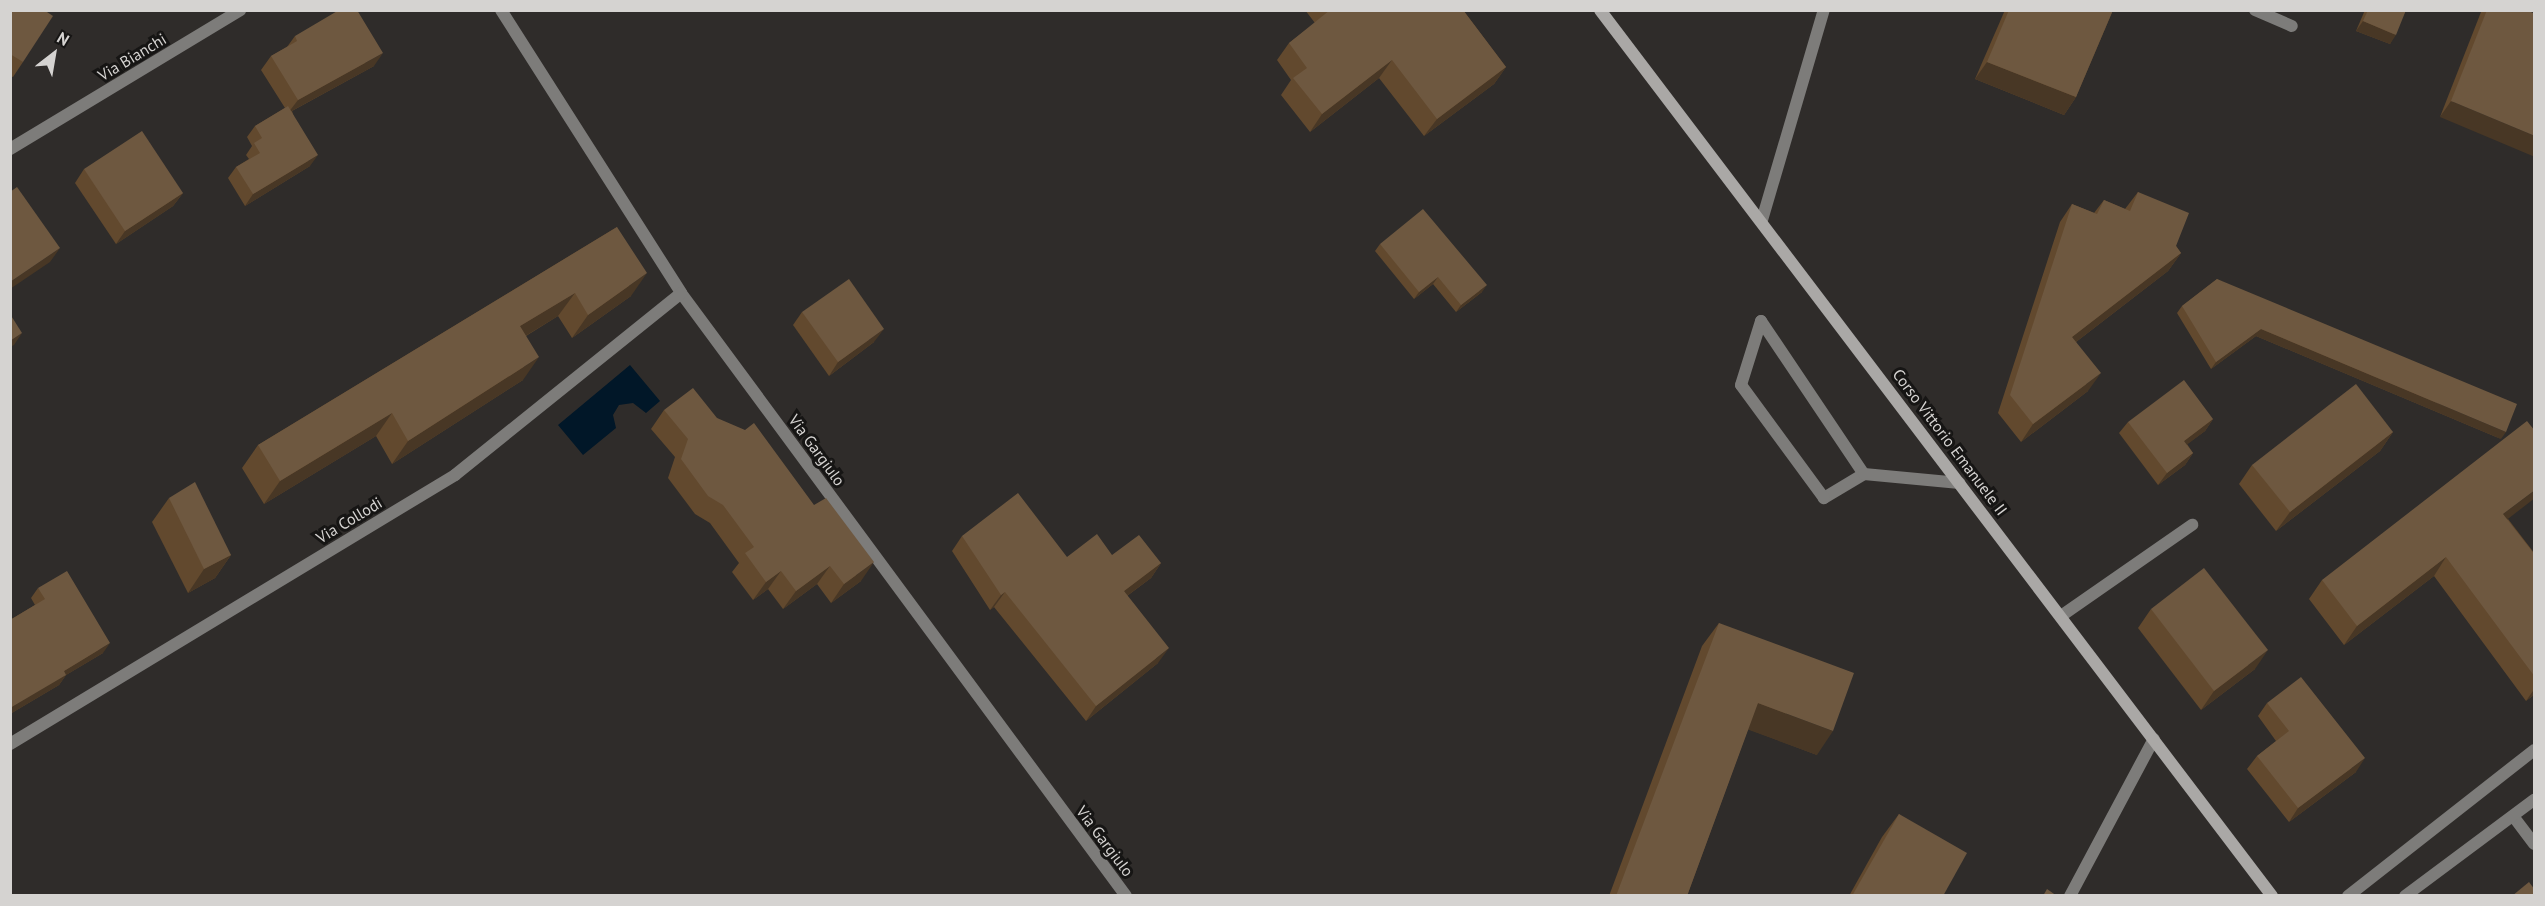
<!DOCTYPE html>
<html>
<head>
<meta charset="utf-8">
<style>
	body { margin:0 }
	#map { position:relative; width:2545px; height:906px; overflow:hidden; background:#2f2c2a; font-family:"PT Sans",sans-serif }
	div>[style] { position:absolute }
	[style*='--x'] { left:calc(var(--x)*1px); top:calc(var(--y)*1px); width:calc(var(--w)*1px); rotate:calc(var(--a)*1deg) }
	.water>* { inset:0; background:#011728 }
	.lane>* { height:12px; margin:-6px; padding:0 6px; transform-origin:6px; border-radius:6px; background:#7d7c7a }
	.street>* { height:12px; margin:-6px; padding:0 6px; transform-origin:6px; border-radius:6px; background:#7d7c7a }
	.secondary>* { height:12px; margin:-6px; padding:0 6px; transform-origin:6px; border-radius:6px; background:#aaa8a6 }
	.wall>* { inset:0; background:#62492e }
	.shaded-wall>* { inset:0; background:#483725 }
	.building>* { inset:0; background:#6e5840 }
	span { translate:-50% -50%; white-space:nowrap; text-align:center; line-height:1.15; -webkit-text-stroke:6px #161514; paint-order:stroke }
	.street-label { font-size:16px; color:#d5d3d1 }
	.frame { position:absolute; inset:0; border:12px solid #d5d3d1; pointer-events:none }
	.north { position:absolute; left:24px; top:24px; width:60px; height:60px; -webkit-text-stroke:4px #161514; paint-order:stroke; rotate:31deg; font-size:16px; font-weight:700; line-height:24px; text-align:center; color:#d5d3d1 }
	.north::after { content:''; display:block; margin:auto; width:21px; height:27px; background:#d5d3d1; clip-path:polygon(50% 0,100% 100%,50% 72%,0 100%) }
</style>
</head>
<body>
<div id="map">
	<div class="water">
		<i style="clip-path:polygon(630px 365px,660px 401px,646px 413px,633px 403px,619px 405px,613px 415px,616px 428px,583px 455px,558px 425px)"></i>
	</div>
	<div class="lane">
		<i style="--x:1864;--y:474;--w:47;--a:149"></i>
		<i style="--x:1824;--y:498;--w:140;--a:-126.3"></i>
		<i style="--x:1741;--y:385;--w:67;--a:-72.6"></i>
		<i style="--x:1761;--y:321;--w:184;--a:56.1"></i>
		<i style="--x:1864;--y:474;--w:96;--a:5.4"></i>
		<i style="--x:2061;--y:616;--w:160;--a:-34.8"></i>
		<i style="--x:2513;--y:816;--w:35;--a:53"></i>
		<i style="--x:2070;--y:896;--w:178;--a:-61.9"></i>
		<i style="--x:2348;--y:896;--w:236;--a:-38.1"></i>
		<i style="--x:2405;--y:896;--w:161;--a:-36.7"></i>
	</div>
	<div class="street">
		<i style="--x:501;--y:10;--w:335;--a:57.5"></i>
		<i style="--x:681;--y:293;--w:749;--a:53.57"></i>
		<i style="--x:2255;--y:10;--w:40;--a:23.4"></i>
		<i style="--x:10;--y:149;--w:269;--a:-31.1"></i>
		<i style="--x:1762;--y:220;--w:219;--a:-73.6"></i>
		<i style="--x:10;--y:744;--w:520;--a:-31.15"></i>
		<i style="--x:455;--y:475;--w:290;--a:-38.8"></i>
	</div>
	<div class="secondary">
		<i style="--x:1600;--y:10;--w:1112;--a:52.82"></i>
	</div>
	<div class="wall">
		<i style="clip-path:polygon(10px 10px,23px 62px,13px 77px,10px 76px)"></i>
		<i style="clip-path:polygon(1305px 10px,1463px 10px,1506px 67px,1494px 84px,1424px 136px,1379px 78px,1310px 132px,1281px 95px,1291px 80px,1277px 60px,1289px 43px,1315px 23px)"></i>
		<i style="clip-path:polygon(2005px 10px,2113px 10px,2076px 97px,2064px 115px,1975px 79px)"></i>
		<i style="clip-path:polygon(2365px 10px,2406px 10px,2390px 44px,2356px 31px)"></i>
		<i style="clip-path:polygon(2482px 10px,2527px 10px,2440px 117px,2481px 12px)"></i>
		<i style="clip-path:polygon(295px 36px,374px 66px,292px 111px,310px 166px,245px 206px,228px 178px,236px 167px,249px 159px,246px 155px,252px 146px,247px 137px,255px 126px,285px 108px,261px 70px,271px 56px,287px 47px)"></i>
		<i style="clip-path:polygon(84px 169px,183px 193px,173px 206px,116px 244px,75px 183px)"></i>
		<i style="clip-path:polygon(2138px 192px,2181px 253px,2168px 271px,2076px 342px,2088px 391px,2021px 442px,1998px 413px,2060px 222px,2072px 204px,2094px 213px,2104px 200px,2125px 209px)"></i>
		<i style="clip-path:polygon(617px 227px,631px 296px,572px 338px,558px 316px,526px 336px,523px 380px,392px 464px,376px 436px,264px 504px,242px 468px,258px 445px)"></i>
		<i style="clip-path:polygon(1380px 244px,1482px 292px,1456px 312px,1433px 284px,1414px 299px,1375px 251px)"></i>
		<i style="clip-path:polygon(2217px 279px,2501px 439px,2256px 336px,2211px 369px,2177px 313px,2182px 306px)"></i>
		<i style="clip-path:polygon(802px 312px,874px 342px,829px 376px,793px 325px)"></i>
		<i style="clip-path:polygon(664px 410px,717px 418px,861px 581px,831px 603px,817px 584px,783px 609px,768px 589px,753px 600px,732px 572px,739px 563px,710px 523px,695px 514px,668px 478px,675px 457px,651px 429px)"></i>
		<i style="clip-path:polygon(2213px 419px,2205px 431px,2187px 444px,2193px 453px,2185px 465px,2158px 485px,2119px 433px,2128px 422px)"></i>
		<i style="clip-path:polygon(2393px 432px,2380px 451px,2276px 531px,2239px 484px,2252px 465px)"></i>
		<i style="clip-path:polygon(169px 498px,231px 555px,215px 578px,188px 593px,152px 522px)"></i>
		<i style="clip-path:polygon(2508px 519px,2535px 554px,2535px 694px,2526px 701px,2434px 576px,2344px 645px,2309px 599px,2322px 580px)"></i>
		<i style="clip-path:polygon(962px 536px,1067px 557px,1112px 555px,1161px 563px,1151px 578px,1127px 596px,1158px 663px,1086px 721px,994px 607px,990px 610px,952px 551px)"></i>
		<i style="clip-path:polygon(38px 588px,103px 653px,66px 675px,59px 685px,10px 714px,10px 620px,35px 605px,31px 598px)"></i>
		<i style="clip-path:polygon(2151px 609px,2255px 669px,2201px 710px,2138px 628px)"></i>
		<i style="clip-path:polygon(1719px 623px,1817px 755px,1748px 729px,1687px 896px,1609px 896px,1702px 646px)"></i>
		<i style="clip-path:polygon(2267px 703px,2356px 772px,2289px 822px,2247px 769px,2257px 756px,2276px 741px,2258px 716px)"></i>
		<i style="clip-path:polygon(1899px 814px,1943px 896px,1849px 896px,1882px 837px)"></i>
	</div>
	<div class="shaded-wall">
		<i style="clip-path:polygon(2363px 21px,2396px 35px,2390px 44px,2356px 31px)"></i>
		<i style="clip-path:polygon(383px 53px,374px 66px,288px 113px,298px 100px)"></i>
		<i style="clip-path:polygon(1392px 60px,1379px 78px,1310px 132px,1322px 114px)"></i>
		<i style="clip-path:polygon(1987px 62px,2076px 97px,2064px 115px,1975px 79px)"></i>
		<i style="clip-path:polygon(1506px 67px,1494px 84px,1424px 136px,1437px 119px)"></i>
		<i style="clip-path:polygon(2451px 101px,2535px 136px,2535px 157px,2440px 117px)"></i>
		<i style="clip-path:polygon(318px 155px,310px 166px,245px 206px,253px 194px)"></i>
		<i style="clip-path:polygon(183px 193px,173px 206px,116px 244px,125px 231px)"></i>
		<i style="clip-path:polygon(60px 248px,50px 262px,10px 289px,10px 282px)"></i>
		<i style="clip-path:polygon(2181px 253px,2168px 271px,2059px 355px,2072px 337px)"></i>
		<i style="clip-path:polygon(647px 273px,631px 296px,572px 338px,588px 315px)"></i>
		<i style="clip-path:polygon(1438px 277px,1433px 284px,1414px 299px,1419px 292px)"></i>
		<i style="clip-path:polygon(1487px 285px,1482px 292px,1456px 312px,1461px 305px)"></i>
		<i style="clip-path:polygon(575px 293px,558px 316px,504px 349px,520px 326px)"></i>
		<i style="clip-path:polygon(884px 329px,874px 342px,829px 376px,838px 362px)"></i>
		<i style="clip-path:polygon(2261px 329px,2506px 432px,2501px 439px,2256px 336px,2211px 369px,2216px 362px)"></i>
		<i style="clip-path:polygon(22px 333px,14px 345px,10px 347px,10px 341px)"></i>
		<i style="clip-path:polygon(539px 357px,523px 380px,392px 464px,408px 441px)"></i>
		<i style="clip-path:polygon(2101px 373px,2088px 391px,2021px 442px,2033px 424px)"></i>
		<i style="clip-path:polygon(392px 413px,376px 436px,264px 504px,280px 481px)"></i>
		<i style="clip-path:polygon(2213px 419px,2205px 431px,2176px 453px,2184px 441px)"></i>
		<i style="clip-path:polygon(2393px 432px,2380px 451px,2276px 531px,2290px 512px)"></i>
		<i style="clip-path:polygon(2193px 453px,2185px 465px,2158px 485px,2167px 473px)"></i>
		<i style="clip-path:polygon(2535px 490px,2535px 498px,2491px 532px,2503px 514px)"></i>
		<i style="clip-path:polygon(231px 555px,215px 578px,188px 593px,204px 569px)"></i>
		<i style="clip-path:polygon(2446px 557px,2434px 576px,2344px 645px,2357px 626px)"></i>
		<i style="clip-path:polygon(874px 562px,861px 581px,831px 603px,844px 584px)"></i>
		<i style="clip-path:polygon(1161px 563px,1151px 578px,1113px 606px,1124px 591px)"></i>
		<i style="clip-path:polygon(830px 566px,817px 584px,783px 609px,796px 591px)"></i>
		<i style="clip-path:polygon(781px 571px,768px 589px,753px 600px,766px 582px)"></i>
		<i style="clip-path:polygon(1005px 592px,994px 607px,990px 610px,1001px 595px)"></i>
		<i style="clip-path:polygon(110px 643px,103px 653px,66px 675px,59px 685px,10px 714px,10px 708px,64px 671px)"></i>
		<i style="clip-path:polygon(1169px 648px,1158px 663px,1086px 721px,1096px 706px)"></i>
		<i style="clip-path:polygon(2268px 650px,2255px 669px,2201px 710px,2214px 691px)"></i>
		<i style="clip-path:polygon(2535px 688px,2535px 694px,2526px 701px)"></i>
		<i style="clip-path:polygon(1758px 703px,1833px 731px,1817px 755px,1741px 727px)"></i>
		<i style="clip-path:polygon(2365px 758px,2356px 772px,2289px 822px,2298px 808px)"></i>
	</div>
	<div class="building">
		<i style="clip-path:polygon(10px 10px,44px 10px,53px 16px,23px 62px,10px 54px)"></i>
		<i style="clip-path:polygon(339px 10px,357px 10px,383px 53px,298px 100px,271px 56px,297px 41px,295px 36px)"></i>
		<i style="clip-path:polygon(1330px 10px,1463px 10px,1506px 67px,1437px 119px,1392px 60px,1322px 114px,1293px 78px,1307px 68px,1289px 43px)"></i>
		<i style="clip-path:polygon(2009px 10px,2113px 10px,2076px 97px,1987px 62px)"></i>
		<i style="clip-path:polygon(2368px 10px,2406px 10px,2396px 35px,2363px 21px)"></i>
		<i style="clip-path:polygon(2487px 10px,2527px 10px,2535px 14px,2535px 136px,2451px 101px)"></i>
		<i style="clip-path:polygon(288px 106px,318px 155px,253px 194px,236px 167px,260px 153px,254px 143px,262px 138px,255px 126px)"></i>
		<i style="clip-path:polygon(142px 131px,183px 193px,125px 231px,84px 169px)"></i>
		<i style="clip-path:polygon(17px 187px,60px 248px,10px 282px,10px 192px)"></i>
		<i style="clip-path:polygon(2138px 192px,2189px 213px,2176px 246px,2181px 253px,2072px 337px,2101px 373px,2033px 424px,2010px 395px,2072px 204px,2097px 214px,2104px 200px,2130px 211px)"></i>
		<i style="clip-path:polygon(1423px 209px,1487px 285px,1461px 305px,1438px 277px,1419px 292px,1380px 244px)"></i>
		<i style="clip-path:polygon(617px 227px,647px 273px,588px 315px,575px 293px,520px 326px,539px 357px,408px 441px,392px 413px,280px 481px,258px 445px)"></i>
		<i style="clip-path:polygon(849px 279px,884px 329px,838px 362px,802px 312px)"></i>
		<i style="clip-path:polygon(2217px 279px,2517px 404px,2506px 432px,2261px 329px,2216px 362px,2182px 306px)"></i>
		<i style="clip-path:polygon(10px 314px,22px 333px,10px 341px)"></i>
		<i style="clip-path:polygon(2184px 380px,2213px 419px,2184px 441px,2193px 453px,2167px 473px,2128px 422px)"></i>
		<i style="clip-path:polygon(2356px 384px,2393px 432px,2290px 512px,2252px 465px)"></i>
		<i style="clip-path:polygon(693px 388px,717px 418px,745px 430px,754px 423px,814px 505px,826px 498px,874px 562px,844px 584px,830px 566px,796px 591px,781px 571px,766px 582px,745px 553px,754px 547px,723px 505px,708px 496px,681px 459px,688px 439px,664px 410px)"></i>
		<i style="clip-path:polygon(2527px 421px,2535px 431px,2535px 490px,2503px 514px,2535px 555px,2535px 677px,2446px 557px,2357px 626px,2322px 580px)"></i>
		<i style="clip-path:polygon(195px 482px,231px 555px,204px 569px,169px 498px)"></i>
		<i style="clip-path:polygon(1018px 493px,1067px 557px,1097px 534px,1112px 555px,1139px 535px,1161px 563px,1124px 591px,1169px 648px,1096px 706px,1005px 592px,1001px 595px,962px 536px)"></i>
		<i style="clip-path:polygon(2204px 568px,2268px 650px,2214px 691px,2151px 609px)"></i>
		<i style="clip-path:polygon(67px 571px,110px 643px,64px 671px,66px 675px,10px 708px,10px 620px,45px 599px,38px 588px)"></i>
		<i style="clip-path:polygon(1719px 623px,1854px 673px,1833px 731px,1758px 703px,1687px 896px,1616px 896px)"></i>
		<i style="clip-path:polygon(2301px 677px,2365px 758px,2298px 808px,2257px 756px,2289px 731px,2267px 703px)"></i>
		<i style="clip-path:polygon(1899px 814px,1967px 853px,1943px 896px,1852px 896px)"></i>
		<i style="clip-path:polygon(2529px 882px,2535px 890px,2535px 896px,2512px 896px)"></i>
		<i style="clip-path:polygon(2047px 889px,2057px 896px,2043px 896px)"></i>
	</div>
	<div class="street-label">
		<span style="left:132px;top:57px;rotate:-31deg">Via Bianchi</span>
		<span style="left:1950px;top:442px;rotate:53deg">Corso Vittorio Emanuele II</span>
		<span style="left:817px;top:450px;rotate:54deg">Via Gargiulo</span>
		<span style="left:349px;top:520px;rotate:-31deg">Via Collodi</span>
		<span style="left:1105px;top:841px;rotate:53deg">Via Gargiulo</span>
	</div>
	<div class="frame"></div>
	<div class="north">N</div>
</div>
</body>
</html>
